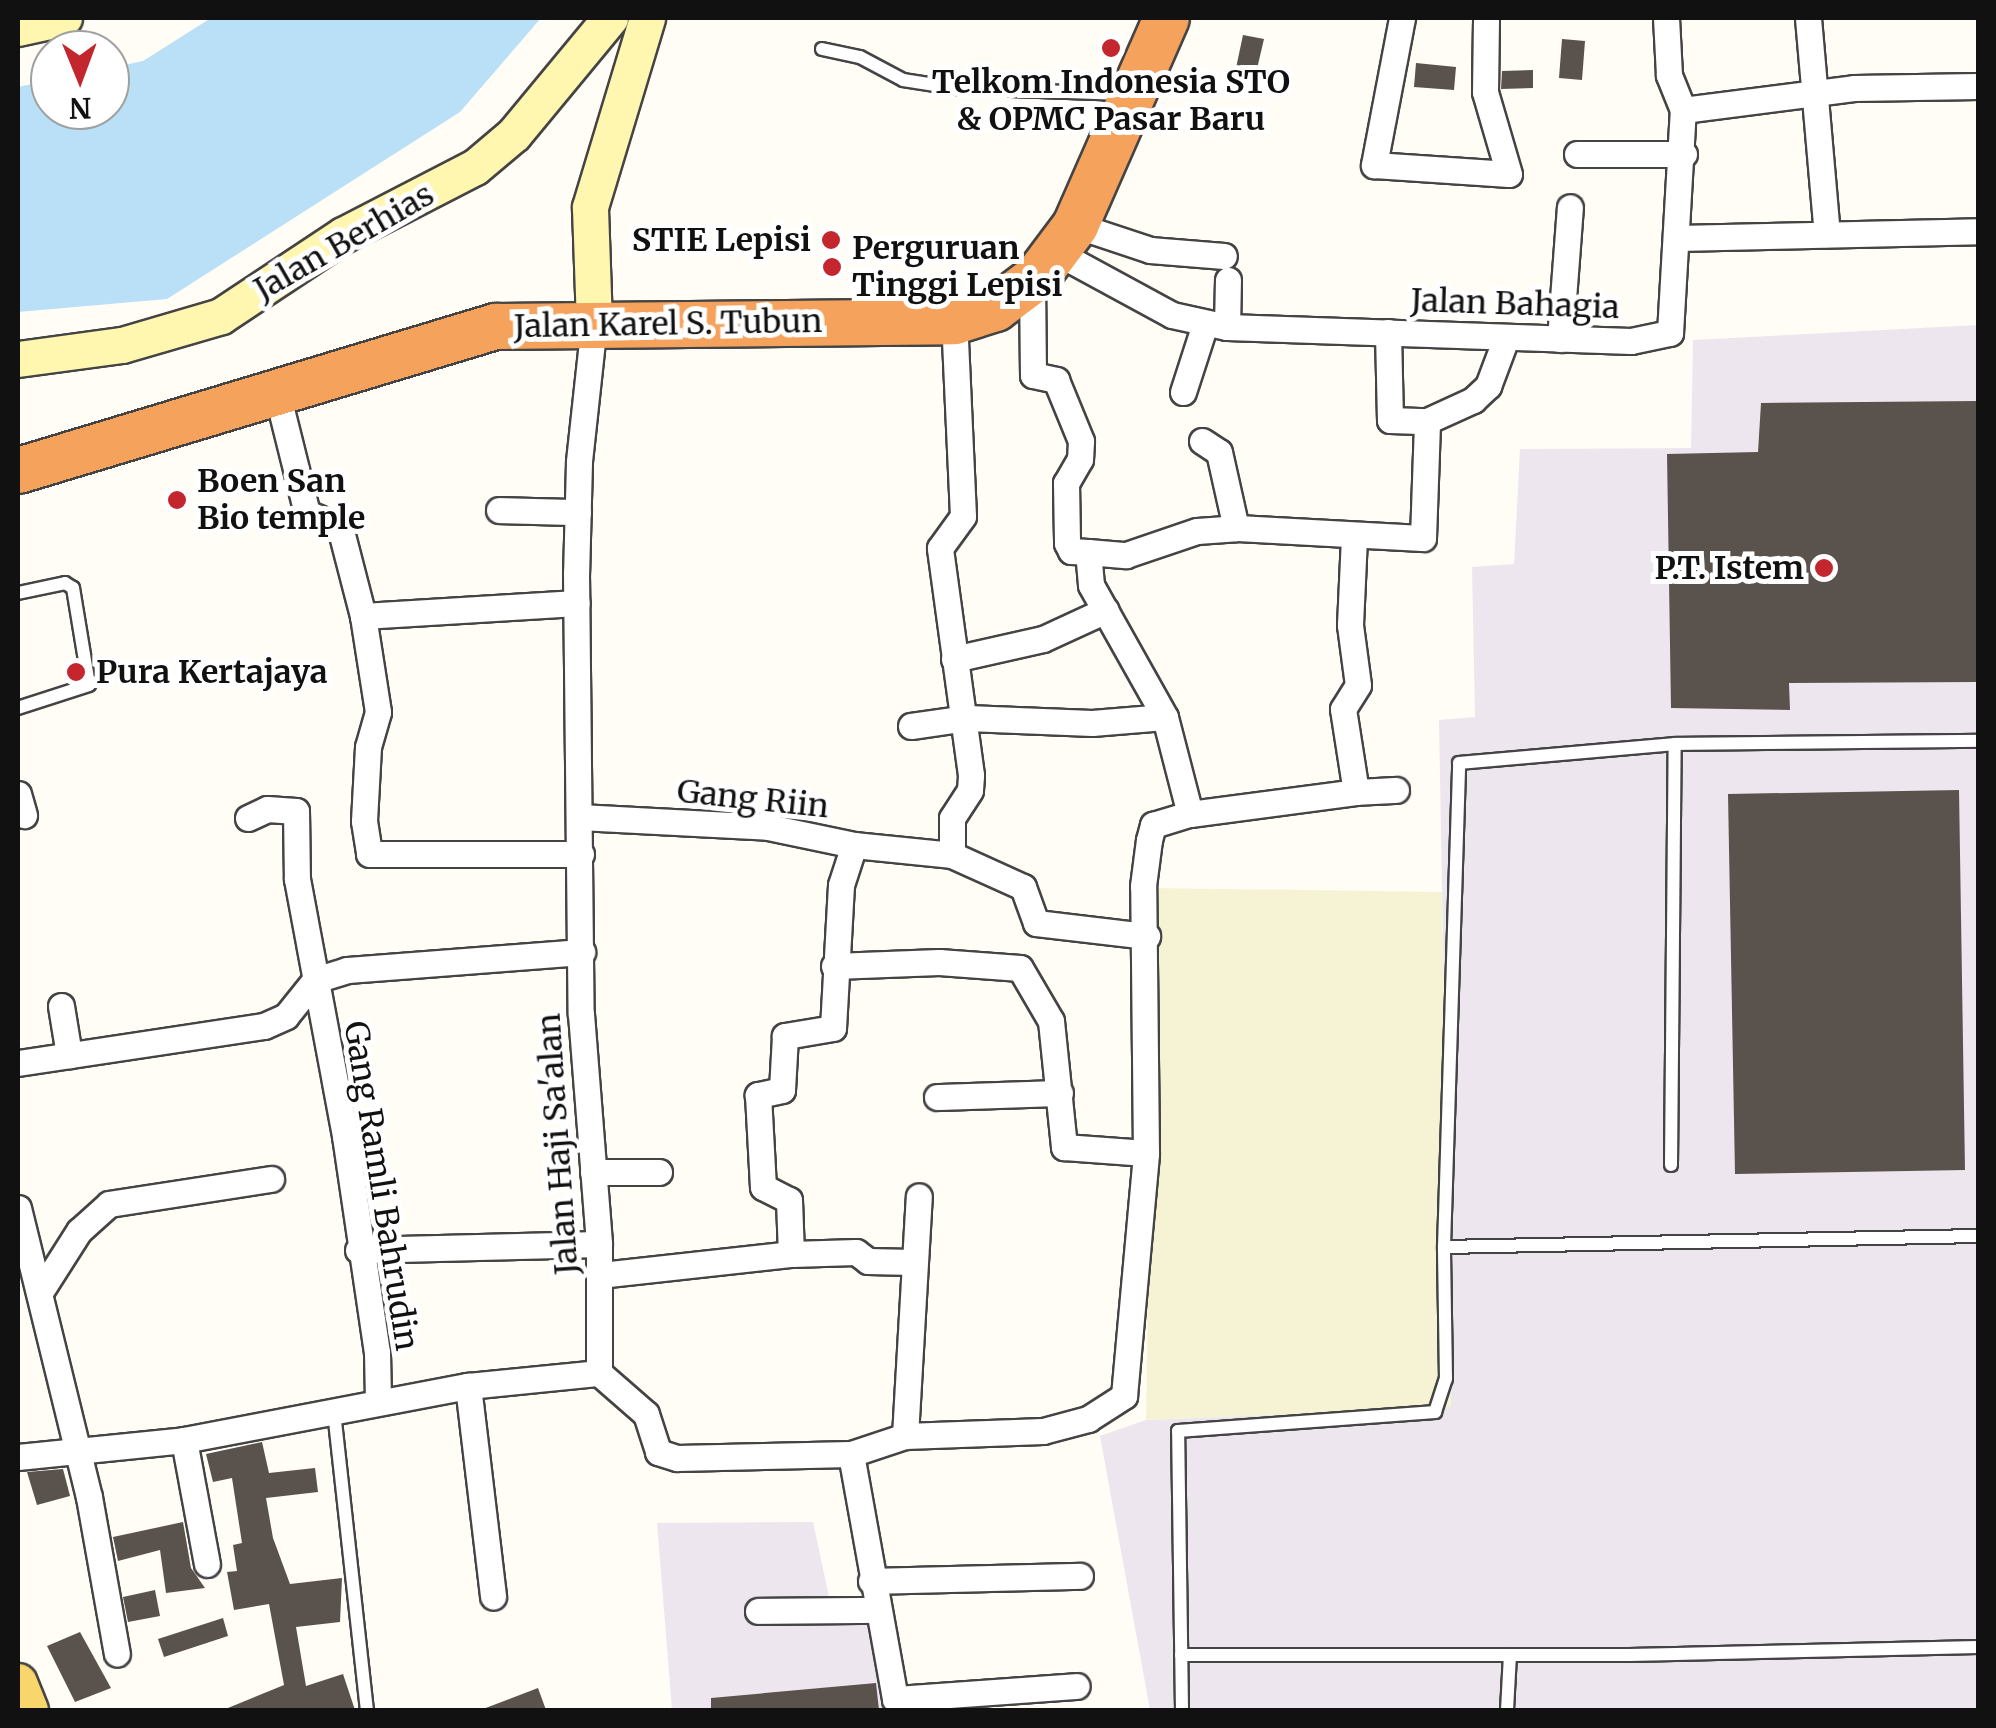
<!DOCTYPE html>
<html>
<head>
<meta charset="utf-8">
<style>
	body { margin:0 }
	#map { position:relative; width:1996px; height:1728px; overflow:hidden; background:#fffdf5; font-family:Merriweather,serif }
	div>[style] { position:absolute }
	[style*='--x'] { left:calc(var(--x)*1px); top:calc(var(--y)*1px); width:calc(var(--w)*1px); rotate:calc(var(--a)*1deg) }
	.industrial>* { inset:0; background:#eee6ef }
	.farmland>* { inset:0; background:#f6f3d4 }
	.water>* { inset:0; background:#b9e0f7 }
	.building>* { inset:0; background:#5a524d }
	.roads { filter:drop-shadow(2px 0 #444) drop-shadow(-2px 0 #444) drop-shadow(0 2px #444) drop-shadow(0 -2px #444) }
	.lane>* { height:12px; margin:-6px; padding:0 6px; transform-origin:6px; border-radius:6px; background:#fff }
	.street>* { height:25px; margin:-12.5px; padding:0 12.5px; transform-origin:12.5px; border-radius:12.5px; background:#fff }
	.secondary>* { height:35px; margin:-17.5px; padding:0 17.5px; transform-origin:17.5px; border-radius:17.5px; background:#fff6b0 }
	.primary>* { height:38px; margin:-19px; padding:0 19px; transform-origin:19px; border-radius:19px; background:#f9d66b }
	.highway>* { height:45px; margin:-22.5px; padding:0 22.5px; transform-origin:22.5px; border-radius:22.5px; background:#f5a25d }
	.dots>* { width:28px; height:28px; translate:-50% -50%; box-sizing:border-box; border:5px solid #fff; border-radius:50% }
	span { translate:-50% -50%; white-space:nowrap; text-align:center; line-height:1.15; -webkit-text-stroke:10px #fff; paint-order:stroke }
	.poi-label { font-size:32px; color:#111; font-weight:700 }
	.right { translate:-100% -50%; text-align:right }
	.left { translate:0 -50%; text-align:left }
	.street-label { font-size:32px; color:#111 }
	.frame { position:absolute; inset:0; border:20px solid #111; pointer-events:none }
	.north { position:absolute; left:30px; top:30px; width:100px; height:100px; box-sizing:border-box; background:#fff; border:2px solid #a0a0a0; border-radius:50%; rotate:179deg; font-size:28px; font-weight:700; line-height:40px; text-align:center; color:#111 }
	.north::after { content:''; display:block; margin:auto; width:35px; height:45px; background:#c4262e; clip-path:polygon(50% 0,100% 100%,50% 72%,0 100%) }
</style>
</head>
<body>
<div id="map">
	<div class="industrial">
		<i style="clip-path:polygon(1978px 325px,1978px 1710px,1150px 1710px,1100px 1436px,1146px 1420px,1451px 1407px,1439px 720px,1475px 717px,1472px 567px,1514px 564px,1520px 449px,1691px 448px,1693px 340px)"></i>
		<i style="clip-path:polygon(813px 1522px,830px 1601px,878px 1603px,902px 1710px,672px 1710px,657px 1523px)"></i>
	</div>
	<div class="farmland">
		<i style="clip-path:polygon(1154px 888px,1442px 892px,1451px 1407px,1146px 1420px)"></i>
	</div>
	<div class="water">
		<i style="clip-path:polygon(211px 18px,541px 18px,460px 112px,167px 299px,18px 312px,18px 87px,50px 80px,50px 110px,110px 110px,110px 68px,143px 61px)"></i>
	</div>
	<div class="building">
		<i style="clip-path:polygon(1243px 35px,1264px 39px,1256px 73px,1236px 68px)"></i>
		<i style="clip-path:polygon(1562px 39px,1585px 41px,1582px 80px,1559px 78px)"></i>
		<i style="clip-path:polygon(1416px 63px,1456px 67px,1454px 90px,1414px 87px)"></i>
		<i style="clip-path:polygon(1533px 70px,1533px 88px,1501px 89px,1502px 71px)"></i>
		<i style="clip-path:polygon(1978px 401px,1978px 682px,1789px 683px,1790px 710px,1671px 708px,1667px 454px,1758px 452px,1761px 403px)"></i>
		<i style="clip-path:polygon(1959px 790px,1965px 1170px,1735px 1174px,1728px 794px)"></i>
		<i style="clip-path:polygon(262px 1442px,269px 1473px,315px 1468px,318px 1492px,266px 1498px,273px 1538px,290px 1584px,342px 1578px,340px 1622px,296px 1627px,306px 1686px,343px 1674px,355px 1710px,223px 1710px,284px 1685px,269px 1604px,234px 1610px,227px 1572px,237px 1571px,233px 1545px,242px 1543px,232px 1478px,213px 1482px,206px 1454px)"></i>
		<i style="clip-path:polygon(63px 1469px,70px 1496px,37px 1505px,27px 1472px)"></i>
		<i style="clip-path:polygon(183px 1522px,191px 1568px,205px 1588px,166px 1593px,160px 1550px,118px 1561px,113px 1537px)"></i>
		<i style="clip-path:polygon(155px 1590px,160px 1616px,128px 1622px,123px 1597px)"></i>
		<i style="clip-path:polygon(223px 1618px,228px 1636px,164px 1657px,158px 1639px)"></i>
		<i style="clip-path:polygon(80px 1632px,111px 1688px,75px 1702px,47px 1646px)"></i>
		<i style="clip-path:polygon(876px 1683px,879px 1710px,711px 1710px,711px 1698px)"></i>
		<i style="clip-path:polygon(538px 1688px,546px 1710px,484px 1710px,483px 1709px)"></i>
	</div>
	<div class="roads">
		<div class="lane">
			<i style="--x:822;--y:49;--w:39;--a:12"></i>
			<i style="--x:860;--y:57;--w:49;--a:28.1"></i>
			<i style="--x:903;--y:80;--w:52;--a:8.9"></i>
			<i style="--x:954;--y:88;--w:170;--a:2"></i>
			<i style="--x:18;--y:593;--w:48;--a:-12"></i>
			<i style="--x:65;--y:583;--w:9;--a:32"></i>
			<i style="--x:73;--y:588;--w:98;--a:80.6"></i>
			<i style="--x:89;--y:685;--w:75;--a:162.1"></i>
			<i style="--x:1671;--y:1165;--w:421;--a:-89.5"></i>
			<i style="--x:1675;--y:744;--w:303;--a:-0.6"></i>
			<i style="--x:1444;--y:1247;--w:484;--a:-88.2"></i>
			<i style="--x:1459;--y:763;--w:217;--a:-5"></i>
			<i style="--x:334;--y:1412;--w:300;--a:83.7"></i>
			<i style="--x:1181;--y:1655;--w:448;--a:0"></i>
			<i style="--x:1629;--y:1655;--w:349;--a:-1.3"></i>
			<i style="--x:1182;--y:1710;--w:279;--a:-90.8"></i>
			<i style="--x:1178;--y:1431;--w:258;--a:-4.2"></i>
			<i style="--x:1435;--y:1412;--w:35;--a:-72"></i>
			<i style="--x:1446;--y:1379;--w:132;--a:-90.9"></i>
			<i style="--x:1444;--y:1247;--w:534;--a:-1.18"></i>
			<i style="--x:1507;--y:1710;--w:55;--a:-86.9"></i>
		</div>
		<div class="street">
			<i style="--x:1402;--y:18;--w:150;--a:100.8"></i>
			<i style="--x:1374;--y:165;--w:135;--a:3.8"></i>
			<i style="--x:1509;--y:174;--w:85;--a:-106.3"></i>
			<i style="--x:1485;--y:92;--w:74;--a:-89.2"></i>
			<i style="--x:1808;--y:18;--w:217;--a:85"></i>
			<i style="--x:1683;--y:110;--w:172;--a:-7.3"></i>
			<i style="--x:1854;--y:88;--w:124;--a:-0.9"></i>
			<i style="--x:1577;--y:154;--w:107;--a:0"></i>
			<i style="--x:1075;--y:225;--w:79;--a:18.4"></i>
			<i style="--x:1150;--y:250;--w:74;--a:4.6"></i>
			<i style="--x:1679;--y:238;--w:299;--a:-1.3"></i>
			<i style="--x:1056;--y:252;--w:132;--a:28.5"></i>
			<i style="--x:1172;--y:315;--w:56;--a:12.3"></i>
			<i style="--x:1227;--y:327;--w:404;--a:2"></i>
			<i style="--x:1631;--y:341;--w:40;--a:-12"></i>
			<i style="--x:1670;--y:333;--w:223;--a:-86.7"></i>
			<i style="--x:1683;--y:110;--w:38;--a:-112"></i>
			<i style="--x:1669;--y:75;--w:57;--a:-93"></i>
			<i style="--x:1032;--y:280;--w:95;--a:89.4"></i>
			<i style="--x:1033;--y:375;--w:24;--a:12"></i>
			<i style="--x:1056;--y:380;--w:66;--a:67.7"></i>
			<i style="--x:1081;--y:441;--w:18;--a:93"></i>
			<i style="--x:1080;--y:459;--w:28;--a:120"></i>
			<i style="--x:1066;--y:483;--w:60;--a:89"></i>
			<i style="--x:1067;--y:543;--w:9;--a:63"></i>
			<i style="--x:1071;--y:551;--w:17;--a:3"></i>
			<i style="--x:594;--y:323;--w:140;--a:96.2"></i>
			<i style="--x:579;--y:462;--w:111;--a:91.5"></i>
			<i style="--x:576;--y:573;--w:441;--a:89.4"></i>
			<i style="--x:581;--y:1014;--w:231;--a:85.5"></i>
			<i style="--x:599;--y:1244;--w:129;--a:90"></i>
			<i style="--x:1227;--y:327;--w:47;--a:-88.8"></i>
			<i style="--x:1388;--y:332;--w:88;--a:88.7"></i>
			<i style="--x:1390;--y:420;--w:37;--a:2"></i>
			<i style="--x:1427;--y:421;--w:51;--a:-24.5"></i>
			<i style="--x:1473;--y:400;--w:21;--a:-43"></i>
			<i style="--x:1488;--y:386;--w:51;--a:-69.4"></i>
			<i style="--x:1560;--y:339;--w:132;--a:-85.7"></i>
			<i style="--x:1183;--y:392;--w:71;--a:-72.1"></i>
			<i style="--x:277;--y:393;--w:124;--a:76"></i>
			<i style="--x:307;--y:513;--w:36;--a:23"></i>
			<i style="--x:340;--y:527;--w:92;--a:75.5"></i>
			<i style="--x:363;--y:616;--w:97;--a:81.1"></i>
			<i style="--x:378;--y:712;--w:36;--a:106"></i>
			<i style="--x:368;--y:747;--w:74;--a:93.1"></i>
			<i style="--x:364;--y:821;--w:33;--a:81"></i>
			<i style="--x:369;--y:854;--w:212;--a:0"></i>
			<i style="--x:1202;--y:441;--w:20;--a:33"></i>
			<i style="--x:1219;--y:452;--w:78;--a:77.4"></i>
			<i style="--x:499;--y:510;--w:79;--a:1.5"></i>
			<i style="--x:363;--y:616;--w:214;--a:-3.5"></i>
			<i style="--x:954;--y:659;--w:91;--a:-12.7"></i>
			<i style="--x:1043;--y:639;--w:69;--a:-24.7"></i>
			<i style="--x:911;--y:726;--w:57;--a:-8.1"></i>
			<i style="--x:967;--y:718;--w:125;--a:2.3"></i>
			<i style="--x:1092;--y:723;--w:73;--a:-4.7"></i>
			<i style="--x:1356;--y:792;--w:40;--a:-2.9"></i>
			<i style="--x:18;--y:794;--w:22;--a:74"></i>
			<i style="--x:1190;--y:814;--w:100;--a:-104.5"></i>
			<i style="--x:1165;--y:717;--w:151;--a:-119.3"></i>
			<i style="--x:1091;--y:585;--w:33;--a:-95"></i>
			<i style="--x:1088;--y:552;--w:38;--a:5"></i>
			<i style="--x:1126;--y:555;--w:75;--a:-18.7"></i>
			<i style="--x:1197;--y:531;--w:39;--a:-4"></i>
			<i style="--x:1236;--y:528;--w:187;--a:3.1"></i>
			<i style="--x:1423;--y:538;--w:117;--a:-88"></i>
			<i style="--x:579;--y:817;--w:189;--a:3"></i>
			<i style="--x:768;--y:827;--w:88;--a:11.8"></i>
			<i style="--x:854;--y:845;--w:42;--a:108"></i>
			<i style="--x:841;--y:885;--w:143;--a:93.2"></i>
			<i style="--x:833;--y:1028;--w:49;--a:170.5"></i>
			<i style="--x:785;--y:1036;--w:54;--a:93.2"></i>
			<i style="--x:782;--y:1090;--w:25;--a:168"></i>
			<i style="--x:758;--y:1095;--w:92;--a:86.9"></i>
			<i style="--x:763;--y:1187;--w:29;--a:27"></i>
			<i style="--x:789;--y:1200;--w:54;--a:87.9"></i>
			<i style="--x:791;--y:1254;--w:192;--a:173.7"></i>
			<i style="--x:248;--y:818;--w:21;--a:-25"></i>
			<i style="--x:267;--y:809;--w:29;--a:4"></i>
			<i style="--x:296;--y:811;--w:68;--a:89.2"></i>
			<i style="--x:297;--y:879;--w:261;--a:79.4"></i>
			<i style="--x:345;--y:1136;--w:218;--a:81.6"></i>
			<i style="--x:377;--y:1352;--w:49;--a:88.8"></i>
			<i style="--x:854;--y:845;--w:99;--a:5.8"></i>
			<i style="--x:952;--y:855;--w:78;--a:24.3"></i>
			<i style="--x:1023;--y:887;--w:38;--a:70"></i>
			<i style="--x:1036;--y:923;--w:112;--a:6.7"></i>
			<i style="--x:952;--y:855;--w:37;--a:-90"></i>
			<i style="--x:952;--y:818;--w:33;--a:-57"></i>
			<i style="--x:970;--y:790;--w:15;--a:-86"></i>
			<i style="--x:971;--y:775;--w:229;--a:-97.8"></i>
			<i style="--x:940;--y:548;--w:39;--a:-54"></i>
			<i style="--x:963;--y:516;--w:195;--a:-92.6"></i>
			<i style="--x:834;--y:966;--w:105;--a:-2.2"></i>
			<i style="--x:939;--y:962;--w:81;--a:4.2"></i>
			<i style="--x:1020;--y:968;--w:61;--a:59.7"></i>
			<i style="--x:1051;--y:1021;--w:127;--a:84.1"></i>
			<i style="--x:1064;--y:1147;--w:82;--a:4.2"></i>
			<i style="--x:61;--y:1006;--w:50;--a:80.7"></i>
			<i style="--x:18;--y:1063;--w:249;--a:-8.6"></i>
			<i style="--x:264;--y:1026;--w:24;--a:-24"></i>
			<i style="--x:286;--y:1016;--w:46;--a:-51.1"></i>
			<i style="--x:315;--y:980;--w:34;--a:-17"></i>
			<i style="--x:347;--y:970;--w:236;--a:-4.4"></i>
			<i style="--x:937;--y:1097;--w:123;--a:-1.9"></i>
			<i style="--x:593;--y:1172;--w:66;--a:0"></i>
			<i style="--x:18;--y:1208;--w:298;--a:76.2"></i>
			<i style="--x:89;--y:1497;--w:159;--a:79.9"></i>
			<i style="--x:358;--y:1250;--w:241;--a:-1.4"></i>
			<i style="--x:791;--y:1254;--w:65;--a:-1.8"></i>
			<i style="--x:856;--y:1252;--w:15;--a:37"></i>
			<i style="--x:868;--y:1261;--w:45;--a:1.3"></i>
			<i style="--x:42;--y:1289;--w:69;--a:-57.5"></i>
			<i style="--x:79;--y:1231;--w:40;--a:-42"></i>
			<i style="--x:109;--y:1204;--w:164;--a:-8.8"></i>
			<i style="--x:599;--y:1373;--w:62;--a:41.1"></i>
			<i style="--x:646;--y:1414;--w:40;--a:72"></i>
			<i style="--x:658;--y:1452;--w:20;--a:18"></i>
			<i style="--x:677;--y:1458;--w:174;--a:-1.3"></i>
			<i style="--x:851;--y:1454;--w:57;--a:-18.4"></i>
			<i style="--x:905;--y:1436;--w:138;--a:-2.1"></i>
			<i style="--x:1043;--y:1431;--w:47;--a:-14.9"></i>
			<i style="--x:1088;--y:1419;--w:43;--a:-32.6"></i>
			<i style="--x:1124;--y:1396;--w:244;--a:-84.8"></i>
			<i style="--x:1146;--y:1153;--w:267;--a:-90.6"></i>
			<i style="--x:1143;--y:886;--w:46;--a:-82.6"></i>
			<i style="--x:1149;--y:840;--w:16;--a:-75"></i>
			<i style="--x:1153;--y:825;--w:39;--a:-17"></i>
			<i style="--x:1190;--y:814;--w:167;--a:-7.5"></i>
			<i style="--x:1356;--y:792;--w:84;--a:-98.9"></i>
			<i style="--x:1343;--y:709;--w:28;--a:-58"></i>
			<i style="--x:1358;--y:685;--w:61;--a:-97.6"></i>
			<i style="--x:1350;--y:625;--w:88;--a:-87.4"></i>
			<i style="--x:468;--y:1386;--w:212;--a:83.2"></i>
			<i style="--x:905;--y:1436;--w:240;--a:-86.7"></i>
			<i style="--x:184;--y:1440;--w:126;--a:79.5"></i>
			<i style="--x:851;--y:1454;--w:249;--a:79.8"></i>
			<i style="--x:895;--y:1699;--w:182;--a:-4.1"></i>
			<i style="--x:18;--y:1457;--w:167;--a:-5.8"></i>
			<i style="--x:184;--y:1440;--w:289;--a:-10.8"></i>
			<i style="--x:468;--y:1386;--w:132;--a:-5.7"></i>
			<i style="--x:871;--y:1581;--w:209;--a:-1.4"></i>
			<i style="--x:758;--y:1611;--w:117;--a:-0.5"></i>
		</div>
		<div class="secondary">
			<i style="--x:18;--y:28;--w:47;--a:-12.3"></i>
			<i style="--x:594;--y:323;--w:116;--a:-92"></i>
			<i style="--x:590;--y:207;--w:197;--a:-73.2"></i>
			<i style="--x:18;--y:359;--w:105;--a:-7.7"></i>
			<i style="--x:122;--y:345;--w:103;--a:-16.3"></i>
			<i style="--x:221;--y:316;--w:146;--a:-33.6"></i>
			<i style="--x:343;--y:235;--w:148;--a:-27.3"></i>
			<i style="--x:475;--y:167;--w:51;--a:-40.2"></i>
			<i style="--x:514;--y:134;--w:151;--a:-50.4"></i>
		</div>
		<div class="primary">
			<i style="--x:18;--y:1683;--w:29;--a:68"></i>
		</div>
		<div class="highway">
			<i style="--x:18;--y:470;--w:499;--a:-16.8"></i>
			<i style="--x:496;--y:326;--w:458;--a:-0.6"></i>
			<i style="--x:954;--y:321;--w:43;--a:-17.6"></i>
			<i style="--x:995;--y:308;--w:51;--a:-37.1"></i>
			<i style="--x:1036;--y:277;--w:65;--a:-53.1"></i>
			<i style="--x:1075;--y:225;--w:226;--a:-66.3"></i>
		</div>
	</div>
	<div class="dots">
		<i style="left:1111px;top:48px;background:#c4262e"></i>
		<i style="left:831px;top:240px;background:#c4262e"></i>
		<i style="left:832px;top:267px;background:#c4262e"></i>
		<i style="left:177px;top:500px;background:#c4262e"></i>
		<i style="left:1824px;top:568px;background:#c4262e"></i>
		<i style="left:76px;top:672px;background:#c4262e"></i>
	</div>
	<div class="poi-label">
		<span style="left:1111px;top:101px">Telkom Indonesia STO<br>&amp; OPMC Pasar Baru</span>
		<span class="right" style="left:811px;top:240px">STIE Lepisi</span>
		<span class="left" style="left:852px;top:267px">Perguruan<br>Tinggi Lepisi</span>
		<span class="left" style="left:197px;top:500px">Boen San<br>Bio temple</span>
		<span class="right" style="left:1804px;top:568px">P.T. Istem</span>
		<span class="left" style="left:96px;top:672px">Pura Kertajaya</span>
	</div>
	<div class="street-label">
		<span style="left:344px;top:242px;rotate:-30deg">Jalan Berhias</span>
		<span style="left:1515px;top:304px;rotate:2deg">Jalan Bahagia</span>
		<span style="left:668px;top:324px;rotate:-1deg">Jalan Karel S. Tubun</span>
		<span style="left:753px;top:799px;rotate:6deg">Gang Riin</span>
		<span style="left:558px;top:1144px;rotate:-94deg">Jalan Haji Sa'alan</span>
		<span style="left:381px;top:1186px;rotate:81deg">Gang Ramli Bahrudin</span>
	</div>
	<div class="frame"></div>
	<div class="north">N</div>
</div>
</body>
</html>
